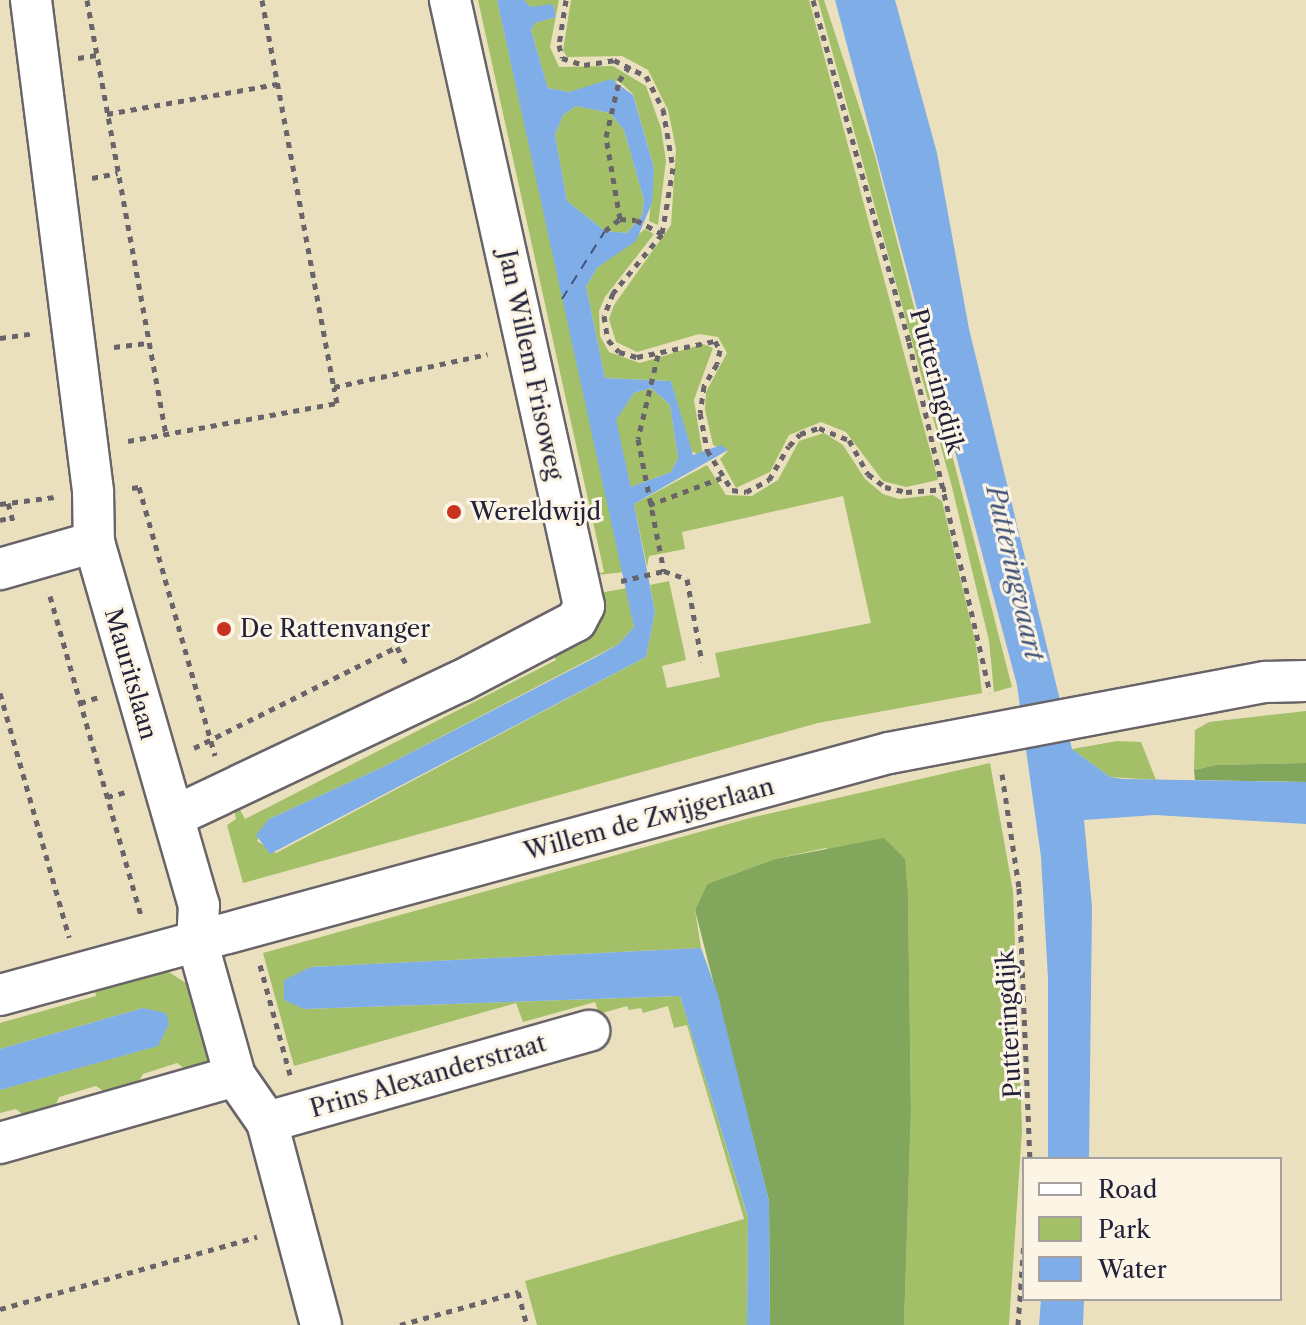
<!DOCTYPE html>
<html>
<head>
<meta charset="utf-8">
<style>
	body { margin:0 }
	#map { position:relative; width:1306px; height:1325px; overflow:hidden; background:#ebe0be; font-family:"Libre Caslon Text",serif }
	div>[style] { position:absolute }
	[style*='--x'] { left:calc(var(--x)*1px); top:calc(var(--y)*1px); width:calc(var(--w)*1px); rotate:calc(var(--a)*1deg) }
	.green>* { inset:0; background:#a3c068 }
	.forest>* { inset:0; background:#82a65c }
	.water>* { inset:0; background:#7eade8 }
	.ferry>* { height:2px; margin-top:-1px; transform-origin:0; background:repeating-linear-gradient(90deg,#425378 0 10px,transparent 0 18px) }
	.path>* { height:5px; margin-top:-2.5px; transform-origin:0; background:repeating-linear-gradient(90deg,#686469 0 6px,transparent 0 12px) }
	.roads { filter:drop-shadow(2px 0 #686469) drop-shadow(-2px 0 #686469) drop-shadow(0 2px #686469) drop-shadow(0 -2px #686469) }
	.minor>* { height:40px; margin:-20px; padding:0 20px; transform-origin:20px; border-radius:20px; background:#fff }
	.dots>* { width:22px; height:22px; translate:-50% -50%; box-sizing:border-box; border:4px solid #fcf5e5; border-radius:50% }
	span { translate:-50% -50%; white-space:nowrap; text-align:center; line-height:1.15; -webkit-text-stroke:6px #fcf5e5; paint-order:stroke }
	.street-label { font-size:24px; color:#22223b }
	.poi-label { font-size:24px; color:#22223b }
	.left { translate:0 -50%; text-align:left }
	.water-label { font-size:26px; color:#425378; font-style:italic }
	.legend { position:absolute; left:1022px; top:1157px; width:260px; height:144px; box-sizing:border-box; background:#fcf5e5; border:2px solid #a5a1a1; margin:0; padding:10px 14px; list-style:none; font-size:24px; color:#22223b }
	.legend li { display:flex; align-items:center; gap:16px; height:40px }
	.legend b { width:40px; border:2px solid #a5a1a1 }
</style>
</head>
<body>
<div id="map">
	<div class="green">
		<i style="clip-path:polygon(478px 0,497px 0,624px 572px,589px 576px,604px 572px)"></i>
		<i style="clip-path:polygon(524px 0,559px 0,550px 47px,559px 67px,613px 66px,646px 86px,661px 128px,666px 161px,658px 225px,649px 221px,654px 168px,633px 94px,619px 81px,569px 92px,548px 88px,531px 30px,535px 23px,556px 17px,553px 5px,531px 7px)"></i>
		<i style="clip-path:polygon(571px 0,809px 0,938px 480px,906px 487px,883px 481px,846px 432px,821px 422px,789px 435px,770px 472px,736px 488px,720px 459px,728px 451px,713px 445px,705px 410px,706px 392px,727px 353px,718px 337px,699px 334px,637px 352px,616px 342px,609px 319px,614px 305px,671px 225px,676px 149px,668px 110px,648px 70px,622px 56px,567px 57px,563px 50px)"></i>
		<i style="clip-path:polygon(818px 0,824px 0,874px 152px,1012px 687px,994px 692px,989px 641px,952px 487px)"></i>
		<i style="clip-path:polygon(576px 106px,610px 113px,624px 130px,644px 200px,642px 216px,627px 233px,605px 231px,567px 201px,555px 135px,563px 115px)"></i>
		<i style="clip-path:polygon(645px 229px,654px 234px,605px 297px,599px 311px,600px 336px,609px 352px,640px 363px,703px 344px,713px 348px,694px 400px,703px 456px,690px 451px,671px 381px,605px 378px,586px 286px,598px 267px)"></i>
		<i style="clip-path:polygon(651px 388px,670px 405px,678px 458px,671px 472px,631px 487px,615px 420px,634px 393px)"></i>
		<i style="clip-path:polygon(824px 433px,843px 445px,865px 479px,883px 494px,899px 499px,933px 495px,942px 501px,976px 645px,982px 693px,818px 723px,243px 883px,227px 825px,236px 819px,234px 809px,238px 806px,245px 819px,556px 660px,550px 647px,599px 622px,594px 594px,627px 588px,634px 627px,619px 644px,383px 767px,269px 819px,257px 841px,276px 853px,646px 657px,655px 612px,650px 585px,669px 581px,686px 660px,662px 666px,667px 688px,720px 677px,715px 653px,871px 623px,843px 496px,682px 532px,685px 549px,649px 556px,647px 567px,634px 504px,707px 465px,726px 495px,752px 496px,778px 480px,799px 441px)"></i>
		<i style="clip-path:polygon(1306px 711px,1306px 763px,1216px 765px,1194px 770px,1195px 730px,1209px 722px)"></i>
		<i style="clip-path:polygon(1117px 741px,1141px 742px,1156px 780px,1110px 777px,1072px 749px)"></i>
		<i style="clip-path:polygon(990px 763px,1013px 891px,1022px 1130px,1009px 1325px,904px 1325px,911px 1111px,908px 897px,826px 848px,775px 859px,707px 884px,695px 910px,701px 948px,311px 967px,304px 1009px,680px 996px,748px 1218px,747px 1325px,537px 1325px,525px 1281px,744px 1219px,687px 1025px,674px 1028px,668px 1006px,643px 1013px,641px 1008px,629px 1010px,627px 1006px,599px 1014px,595px 1002px,523px 1022px,516px 1003px,294px 1066px,263px 953px,750px 818px)"></i>
		<i style="clip-path:polygon(161px 967px,189px 985px,213px 1063px,195px 1076px,177px 1063px,143px 1074px,133px 1093px,114px 1098px,96px 1086px,59px 1097px,51px 1116px,31px 1121px,16px 1109px,0 1113px,0 1090px,157px 1046px,165px 1030px,143px 1008px,0 1049px,0 1023px,96px 996px,94px 984px)"></i>
	</div>
	<div class="forest">
		<i style="clip-path:polygon(1306px 763px,1306px 782px,1195px 780px,1194px 770px,1216px 765px)"></i>
		<i style="clip-path:polygon(884px 838px,905px 859px,908px 897px,911px 1111px,904px 1325px,770px 1325px,769px 1201px,695px 910px,707px 884px,775px 859px)"></i>
	</div>
	<div class="water">
		<i style="clip-path:polygon(evenodd,497px 0,524px 0,531px 7px,553px 4px,556px 17px,535px 23px,531px 30px,548px 88px,569px 92px,611px 79px,633px 95px,654px 168px,652px 203px,636px 241px,598px 267px,586px 286px,605px 378px,671px 381px,693px 455px,721px 445px,728px 450px,634px 504px,655px 612px,646px 657px,270px 854px,256px 835px,269px 819px,383px 767px,596px 657px,619px 644px,634px 627px,497px 0,576px 106px,610px 113px,624px 130px,644px 200px,642px 216px,627px 233px,605px 231px,567px 201px,555px 135px,563px 115px,576px 106px,497px 0,651px 388px,670px 405px,678px 458px,671px 472px,631px 487px,616px 420px,634px 393px,651px 388px)"></i>
		<i style="clip-path:polygon(835px 0,895px 0,937px 153px,969px 329px,1072px 749px,1110px 777px,1123px 779px,1306px 782px,1306px 824px,1155px 815px,1084px 820px,1092px 907px,1089px 1159px,1048px 1159px,1048px 978px,1041px 857px,1017px 685px)"></i>
		<i style="clip-path:polygon(701px 948px,718px 995px,769px 1201px,770px 1325px,747px 1325px,748px 1217px,680px 996px,304px 1009px,284px 1000px,284px 980px,311px 967px)"></i>
		<i style="clip-path:polygon(143px 1008px,166px 1013px,169px 1024px,158px 1046px,0 1090px,0 1049px)"></i>
		<i style="clip-path:polygon(1041px 1299px,1084px 1299px,1083px 1325px,1039px 1325px)"></i>
	</div>
	<div class="ferry">
		<i style="--x:562;--y:299;--w:80;--a:-57.7"></i>
	</div>
	<div class="path">
		<i style="--x:87;--y:0;--w:441;--a:79.7"></i>
		<i style="--x:262;--y:0;--w:394;--a:79.5"></i>
		<i style="--x:566;--y:0;--w:46;--a:98.8"></i>
		<i style="--x:559;--y:45;--w:13;--a:77"></i>
		<i style="--x:562;--y:58;--w:23;--a:18"></i>
		<i style="--x:584;--y:65;--w:30;--a:-9"></i>
		<i style="--x:614;--y:60;--w:36;--a:27"></i>
		<i style="--x:646;--y:76;--w:37;--a:63"></i>
		<i style="--x:663;--y:109;--w:60;--a:80.4"></i>
		<i style="--x:673;--y:168;--w:67;--a:99.5"></i>
		<i style="--x:662;--y:234;--w:77;--a:129.7"></i>
		<i style="--x:613;--y:293;--w:25;--a:111"></i>
		<i style="--x:604;--y:316;--w:24;--a:81"></i>
		<i style="--x:608;--y:340;--w:16;--a:47"></i>
		<i style="--x:619;--y:352;--w:19;--a:16"></i>
		<i style="--x:637;--y:357;--w:80;--a:-11.6"></i>
		<i style="--x:715;--y:341;--w:10;--a:61"></i>
		<i style="--x:720;--y:350;--w:14;--a:102"></i>
		<i style="--x:717;--y:364;--w:26;--a:121"></i>
		<i style="--x:704;--y:386;--w:27;--a:98"></i>
		<i style="--x:700;--y:413;--w:38;--a:79"></i>
		<i style="--x:707;--y:450;--w:47;--a:58"></i>
		<i style="--x:732;--y:490;--w:14;--a:8"></i>
		<i style="--x:746;--y:492;--w:26;--a:-28"></i>
		<i style="--x:769;--y:480;--w:39;--a:-60"></i>
		<i style="--x:789;--y:446;--w:16;--a:-47"></i>
		<i style="--x:800;--y:434;--w:20;--a:-18"></i>
		<i style="--x:819;--y:428;--w:32;--a:22"></i>
		<i style="--x:849;--y:440;--w:39;--a:61"></i>
		<i style="--x:868;--y:474;--w:21;--a:37"></i>
		<i style="--x:885;--y:487;--w:22;--a:13"></i>
		<i style="--x:906;--y:492;--w:40;--a:-4.3"></i>
		<i style="--x:813;--y:0;--w:355;--a:74.3"></i>
		<i style="--x:909;--y:342;--w:360;--a:77"></i>
		<i style="--x:78;--y:58;--w:19;--a:-9"></i>
		<i style="--x:107;--y:114;--w:173;--a:-10"></i>
		<i style="--x:92;--y:178;--w:26;--a:-11"></i>
		<i style="--x:620;--y:219;--w:83;--a:-99.7"></i>
		<i style="--x:606;--y:137;--w:57;--a:-76.9"></i>
		<i style="--x:619;--y:81;--w:19;--a:-55"></i>
		<i style="--x:605;--y:231;--w:19;--a:-39"></i>
		<i style="--x:620;--y:219;--w:16;--a:4"></i>
		<i style="--x:636;--y:220;--w:30;--a:28"></i>
		<i style="--x:0;--y:338;--w:35;--a:-8"></i>
		<i style="--x:114;--y:347;--w:35;--a:-7"></i>
		<i style="--x:658;--y:355;--w:86;--a:103.4"></i>
		<i style="--x:638;--y:439;--w:135;--a:78.9"></i>
		<i style="--x:128;--y:441;--w:212;--a:-10.3"></i>
		<i style="--x:337;--y:403;--w:16;--a:-101"></i>
		<i style="--x:334;--y:387;--w:157;--a:-12.1"></i>
		<i style="--x:132;--y:488;--w:7;--a:-8"></i>
		<i style="--x:139;--y:487;--w:279;--a:74.2"></i>
		<i style="--x:8;--y:503;--w:23;--a:75"></i>
		<i style="--x:0;--y:504;--w:55;--a:-7.3"></i>
		<i style="--x:649;--y:505;--w:77;--a:-20.6"></i>
		<i style="--x:0;--y:520;--w:12;--a:-14"></i>
		<i style="--x:621;--y:581;--w:44;--a:-13.1"></i>
		<i style="--x:664;--y:571;--w:24;--a:19"></i>
		<i style="--x:687;--y:579;--w:84;--a:79.8"></i>
		<i style="--x:50;--y:596;--w:335;--a:74.1"></i>
		<i style="--x:0;--y:693;--w:254;--a:74.2"></i>
		<i style="--x:80;--y:703;--w:20;--a:-18"></i>
		<i style="--x:194;--y:748;--w:227;--a:-26.5"></i>
		<i style="--x:397;--y:647;--w:19;--a:62"></i>
		<i style="--x:1002;--y:774;--w:115;--a:81.5"></i>
		<i style="--x:1019;--y:888;--w:271;--a:87.7"></i>
		<i style="--x:107;--y:797;--w:20;--a:-15"></i>
		<i style="--x:260;--y:965;--w:114;--a:74.7"></i>
		<i style="--x:0;--y:1309;--w:267;--a:-15.7"></i>
		<i style="--x:400;--y:1325;--w:123;--a:-15.6"></i>
		<i style="--x:518;--y:1292;--w:34;--a:75"></i>
		<i style="--x:1018;--y:1325;--w:84;--a:-85.9"></i>
	</div>
	<div class="roads">
		<div class="minor">
			<i style="--x:31;--y:0;--w:496;--a:82.8"></i>
			<i style="--x:93;--y:492;--w:50;--a:88.9"></i>
			<i style="--x:94;--y:542;--w:378;--a:73.9"></i>
			<i style="--x:199;--y:905;--w:36;--a:93"></i>
			<i style="--x:197;--y:941;--w:140;--a:74.3"></i>
			<i style="--x:235;--y:1076;--w:56;--a:55.2"></i>
			<i style="--x:267;--y:1122;--w:210;--a:75.1"></i>
			<i style="--x:0;--y:569;--w:98;--a:-16"></i>
			<i style="--x:175;--y:816;--w:316;--a:-25.3"></i>
			<i style="--x:461;--y:681;--w:130;--a:-27.6"></i>
			<i style="--x:576;--y:621;--w:17;--a:-62"></i>
			<i style="--x:584;--y:606;--w:621;--a:-102.47"></i>
			<i style="--x:0;--y:995;--w:921;--a:-15.23"></i>
			<i style="--x:889;--y:753;--w:384;--a:-10.7"></i>
			<i style="--x:1266;--y:682;--w:40;--a:-1.4"></i>
			<i style="--x:267;--y:1122;--w:335;--a:-15.8"></i>
			<i style="--x:0;--y:1143;--w:244;--a:-15.9"></i>
		</div>
	</div>
	<div class="dots">
		<i style="left:454px;top:512px;background:#c8321e"></i>
		<i style="left:224px;top:629px;background:#c8321e"></i>
	</div>
	<div class="street-label">
		<span style="left:531px;top:365px;rotate:78deg">Jan Willem Frisoweg</span>
		<span style="left:937px;top:381px;rotate:75deg">Putteringdijk</span>
		<span style="left:131px;top:674px;rotate:74deg">Mauritslaan</span>
		<span style="left:649px;top:819px;rotate:-15deg">Willem de Zwijgerlaan</span>
		<span style="left:1009px;top:1024px;rotate:-93deg">Putteringdijk</span>
		<span style="left:428px;top:1076px;rotate:-16deg">Prins Alexanderstraat</span>
	</div>
	<div class="poi-label">
		<span class="left" style="left:470px;top:512px">Wereldwijd</span>
		<span class="left" style="left:240px;top:629px">De Rattenvanger</span>
	</div>
	<div class="water-label">
		<span style="left:1014px;top:573px;rotate:77deg">Putteringvaart</span>
	</div>
	<ul class="legend">
	<li><b style="height:10px;background:#fff"></b>Road</li>
	<li><b style="height:22px;background:#a3c068"></b>Park</li>
	<li><b style="height:22px;background:#7eade8"></b>Water</li>
	</ul>
</div>
</body>
</html>
